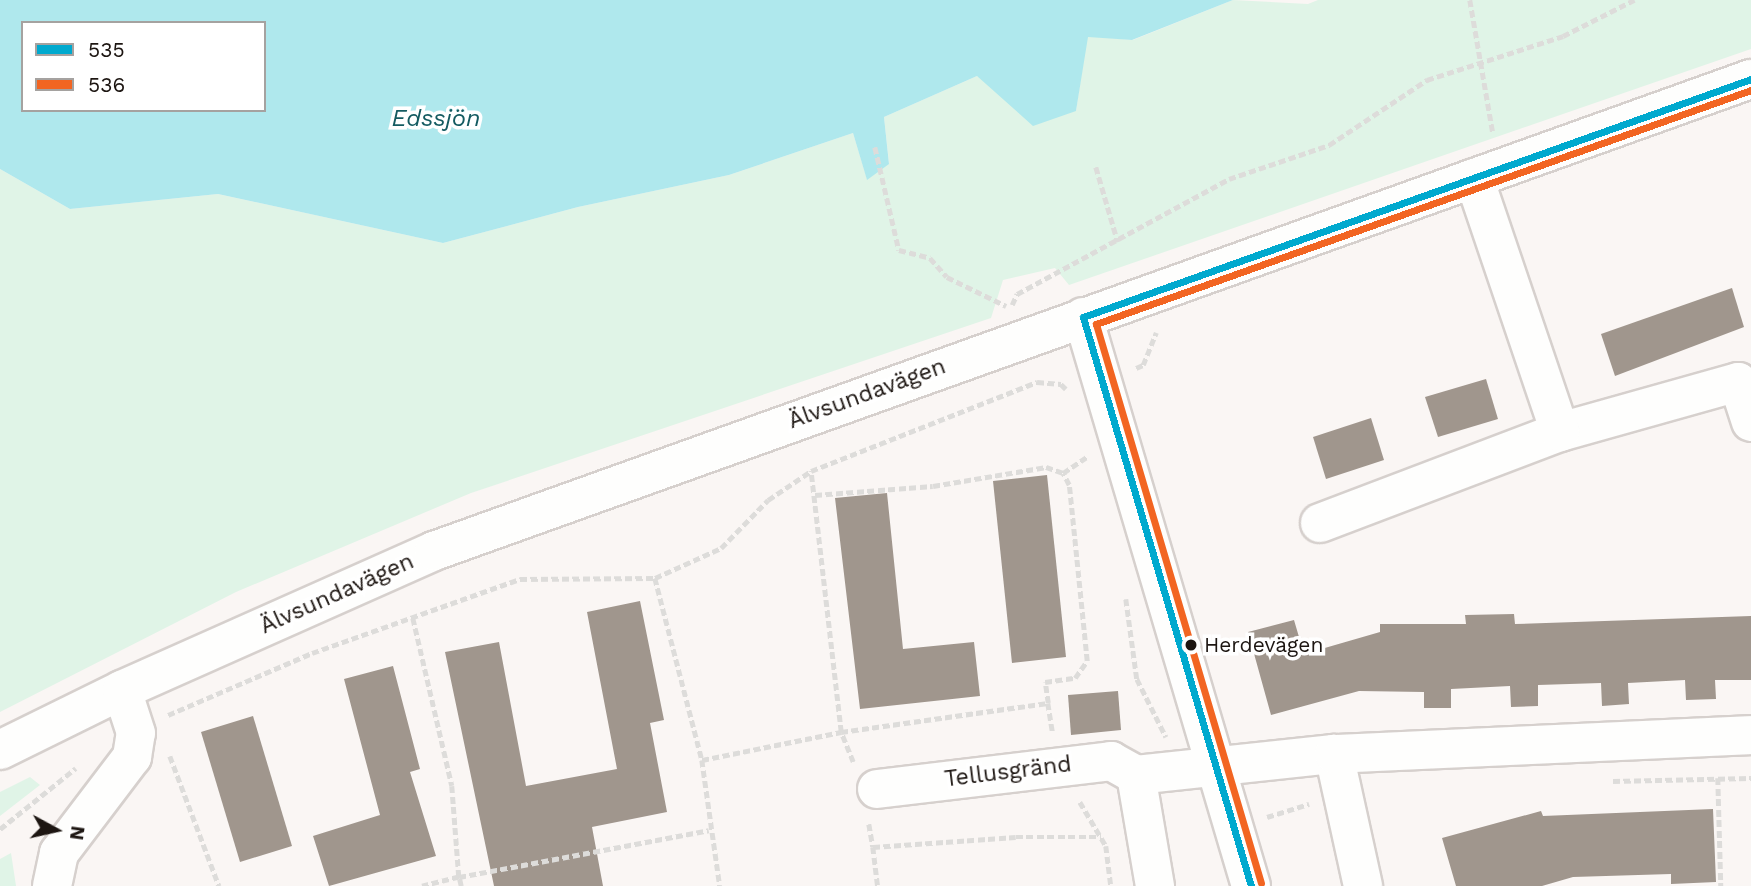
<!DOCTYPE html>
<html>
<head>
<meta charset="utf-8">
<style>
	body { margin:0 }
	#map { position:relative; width:1751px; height:886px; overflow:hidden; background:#faf6f4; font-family:"Work Sans",sans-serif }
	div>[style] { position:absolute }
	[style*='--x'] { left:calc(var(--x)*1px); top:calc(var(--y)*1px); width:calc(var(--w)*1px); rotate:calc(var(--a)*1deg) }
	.green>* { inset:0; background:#e0f4e7 }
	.water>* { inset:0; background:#afe8ed }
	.building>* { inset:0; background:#a0968d }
	.path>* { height:4.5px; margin-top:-2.25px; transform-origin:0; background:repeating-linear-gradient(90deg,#dddcda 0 7px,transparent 0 10.5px) }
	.roads { filter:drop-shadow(2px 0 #d6d0cd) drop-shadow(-2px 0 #d6d0cd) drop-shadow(0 2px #d6d0cd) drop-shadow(0 -2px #d6d0cd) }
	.minor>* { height:38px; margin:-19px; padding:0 19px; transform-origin:19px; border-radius:19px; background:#fefefd }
	.bus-1>* { height:7px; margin:-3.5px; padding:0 3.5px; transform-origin:3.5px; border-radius:3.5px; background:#00a9ce }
	.bus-2>* { height:7px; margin:-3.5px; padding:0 3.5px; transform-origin:3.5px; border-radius:3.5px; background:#f26522 }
	.dots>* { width:19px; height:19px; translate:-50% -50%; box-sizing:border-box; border:4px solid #fff; border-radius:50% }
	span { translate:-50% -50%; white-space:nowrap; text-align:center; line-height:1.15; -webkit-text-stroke:7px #fff; paint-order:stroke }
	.bus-label { font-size:21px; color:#1d1612 }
	.left { translate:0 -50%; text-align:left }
	.street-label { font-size:23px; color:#1d1612 }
	.water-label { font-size:24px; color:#145b61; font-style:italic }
	.legend { position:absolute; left:21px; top:21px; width:245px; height:91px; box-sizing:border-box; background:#fff; border:2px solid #a5a2a0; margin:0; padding:9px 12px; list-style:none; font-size:21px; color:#1d1612 }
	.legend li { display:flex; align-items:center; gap:14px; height:35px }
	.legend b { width:35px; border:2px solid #a5a2a0 }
	.north { position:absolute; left:21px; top:795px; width:70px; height:70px; -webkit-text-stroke:5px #fff; paint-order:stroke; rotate:98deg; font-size:19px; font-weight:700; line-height:28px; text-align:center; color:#1d1612 }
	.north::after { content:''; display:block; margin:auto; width:24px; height:32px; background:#1d1612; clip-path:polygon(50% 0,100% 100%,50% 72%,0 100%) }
</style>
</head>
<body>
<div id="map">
	<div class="green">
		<i style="clip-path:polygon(1233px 0,1308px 4px,1318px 0,1751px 0,1751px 49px,1069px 285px,1055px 268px,1003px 280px,991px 318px,471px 493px,236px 592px,0 712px,0 169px,70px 209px,218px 194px,443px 243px,578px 207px,729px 175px,853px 133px,867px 179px,889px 163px,884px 117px,977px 76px,1076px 111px,1087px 36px,1133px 40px)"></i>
		<i style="clip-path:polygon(30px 777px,40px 785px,0 816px,0 792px)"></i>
		<i style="clip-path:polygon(11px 853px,16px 886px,0 886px,0 859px)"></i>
	</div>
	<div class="water">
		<i style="clip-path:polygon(evenodd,0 0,1233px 0,1132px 40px,1088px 37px,1076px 111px,1033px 126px,977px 76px,884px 117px,889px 164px,867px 180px,853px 133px,729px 175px,578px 207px,443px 243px,218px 194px,70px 209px,0 169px,0 0,23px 23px,264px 23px,264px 110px,23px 110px,23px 23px)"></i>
	</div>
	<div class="building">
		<i style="clip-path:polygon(1732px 288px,1744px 327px,1615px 376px,1601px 334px)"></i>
		<i style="clip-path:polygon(1486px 379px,1498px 419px,1438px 437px,1425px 397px)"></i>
		<i style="clip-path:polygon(1371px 418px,1384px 460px,1326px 479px,1313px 437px)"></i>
		<i style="clip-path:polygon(1047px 475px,1066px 657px,1012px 663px,993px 481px)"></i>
		<i style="clip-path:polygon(887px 493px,903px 649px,974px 642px,980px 696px,860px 709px,835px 498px)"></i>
		<i style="clip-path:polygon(640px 601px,664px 720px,650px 723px,667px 812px,592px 827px,603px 886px,494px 886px,445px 652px,499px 642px,526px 786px,617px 769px,587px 612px)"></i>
		<i style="clip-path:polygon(1514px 614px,1515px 624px,1751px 616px,1751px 680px,1715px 680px,1716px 699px,1686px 700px,1685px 680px,1628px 683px,1629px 704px,1602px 706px,1601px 683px,1538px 685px,1538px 706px,1511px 707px,1510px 686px,1451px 689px,1451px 708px,1424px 708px,1424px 692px,1359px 691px,1271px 715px,1248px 632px,1294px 620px,1304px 654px,1380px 632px,1380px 624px,1466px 624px,1465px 615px)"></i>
		<i style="clip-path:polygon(393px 666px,420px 769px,410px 772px,436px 856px,329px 886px,313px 836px,380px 815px,344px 679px)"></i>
		<i style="clip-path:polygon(1118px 691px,1121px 730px,1071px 735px,1068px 695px)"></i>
		<i style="clip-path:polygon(253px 716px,292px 846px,240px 862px,201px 732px)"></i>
		<i style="clip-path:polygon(1713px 809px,1716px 882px,1671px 884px,1671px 874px,1573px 877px,1542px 886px,1456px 886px,1442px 838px,1541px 811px,1543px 816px)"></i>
	</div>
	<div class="path">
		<i style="--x:1470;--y:0;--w:135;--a:80.2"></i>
		<i style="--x:875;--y:147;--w:106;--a:76.9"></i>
		<i style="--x:899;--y:250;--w:32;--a:14"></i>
		<i style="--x:930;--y:258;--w:25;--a:48"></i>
		<i style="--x:947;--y:277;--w:66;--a:26.2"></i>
		<i style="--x:1096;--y:167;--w:78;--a:73.7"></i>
		<i style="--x:1012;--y:305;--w:12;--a:-66"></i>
		<i style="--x:1017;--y:294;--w:241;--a:-28.5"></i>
		<i style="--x:1229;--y:179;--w:106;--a:-18.8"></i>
		<i style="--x:1329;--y:145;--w:118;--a:-33.6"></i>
		<i style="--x:1427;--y:80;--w:143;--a:-17.9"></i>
		<i style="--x:1563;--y:36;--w:80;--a:-26.9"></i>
		<i style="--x:1136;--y:368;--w:8;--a:-23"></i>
		<i style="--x:1143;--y:365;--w:35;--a:-68"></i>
		<i style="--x:815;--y:495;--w:118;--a:-4.4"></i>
		<i style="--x:933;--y:486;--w:115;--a:-9.5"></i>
		<i style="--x:1046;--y:467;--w:18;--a:19"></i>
		<i style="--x:655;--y:578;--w:188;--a:75.5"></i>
		<i style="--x:702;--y:760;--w:142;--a:-11.4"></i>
		<i style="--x:841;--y:732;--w:263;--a:-96.6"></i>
		<i style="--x:1126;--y:599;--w:81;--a:82.2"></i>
		<i style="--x:1137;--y:679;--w:65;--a:63.4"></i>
		<i style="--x:413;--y:618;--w:172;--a:76.9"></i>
		<i style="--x:452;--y:786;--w:91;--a:85.6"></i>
		<i style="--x:459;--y:877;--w:38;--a:166"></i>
		<i style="--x:1048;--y:703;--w:21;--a:-98"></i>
		<i style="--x:1045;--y:682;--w:30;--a:-8"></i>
		<i style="--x:1075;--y:678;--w:21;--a:-55"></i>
		<i style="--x:1087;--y:661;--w:177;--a:-95.8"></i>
		<i style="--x:1069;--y:485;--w:13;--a:-117"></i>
		<i style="--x:1063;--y:473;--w:30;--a:-34"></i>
		<i style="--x:168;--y:715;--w:157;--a:-23.3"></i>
		<i style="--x:312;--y:653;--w:221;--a:-19.6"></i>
		<i style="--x:520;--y:579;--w:135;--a:-0.4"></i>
		<i style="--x:655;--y:578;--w:72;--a:-24.4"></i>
		<i style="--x:721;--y:548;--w:67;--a:-45.6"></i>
		<i style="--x:768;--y:500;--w:52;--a:-34"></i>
		<i style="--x:811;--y:471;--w:243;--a:-21.5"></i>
		<i style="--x:1037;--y:382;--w:24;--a:5"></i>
		<i style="--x:1061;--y:384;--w:7;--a:45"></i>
		<i style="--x:170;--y:756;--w:139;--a:69.3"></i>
		<i style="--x:702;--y:760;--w:127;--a:81.9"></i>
		<i style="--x:853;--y:762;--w:32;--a:-112"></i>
		<i style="--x:841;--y:732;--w:209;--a:-8"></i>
		<i style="--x:1048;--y:703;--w:30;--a:81"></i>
		<i style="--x:1718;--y:778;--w:108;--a:88.4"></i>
		<i style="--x:1613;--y:781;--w:138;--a:-1.2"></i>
		<i style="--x:1080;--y:802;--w:51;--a:59.4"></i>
		<i style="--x:1106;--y:846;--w:40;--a:82.9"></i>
		<i style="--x:1267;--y:817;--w:44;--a:-17.2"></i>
		<i style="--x:869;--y:824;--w:23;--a:80"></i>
		<i style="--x:873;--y:847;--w:143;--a:-4"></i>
		<i style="--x:1016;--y:837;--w:85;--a:0"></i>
		<i style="--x:0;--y:829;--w:97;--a:-38.8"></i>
		<i style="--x:873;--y:847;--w:39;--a:83"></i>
		<i style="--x:461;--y:886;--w:9;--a:-103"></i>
		<i style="--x:459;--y:877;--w:254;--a:-10.6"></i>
	</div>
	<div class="roads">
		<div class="minor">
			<i style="--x:1083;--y:317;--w:593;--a:73.55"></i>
			<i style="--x:1560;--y:432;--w:185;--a:-15.7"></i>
			<i style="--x:1738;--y:382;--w:42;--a:72"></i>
			<i style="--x:1320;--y:523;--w:257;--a:-20.8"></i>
			<i style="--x:1560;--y:432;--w:268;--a:-108.7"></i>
			<i style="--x:0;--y:750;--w:136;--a:-26.2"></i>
			<i style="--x:122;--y:690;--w:342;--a:-24"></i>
			<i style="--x:434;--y:551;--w:1399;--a:-19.72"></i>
			<i style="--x:1334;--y:754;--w:135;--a:77.6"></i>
			<i style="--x:1136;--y:775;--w:113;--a:80.3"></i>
			<i style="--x:877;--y:789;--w:236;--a:-6.8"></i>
			<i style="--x:1111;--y:761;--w:29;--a:29"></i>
			<i style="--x:1136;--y:775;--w:199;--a:-6.1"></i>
			<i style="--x:1334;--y:754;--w:417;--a:-2.6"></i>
			<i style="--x:52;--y:886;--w:34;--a:-78"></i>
			<i style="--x:59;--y:853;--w:121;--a:-52.8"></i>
			<i style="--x:132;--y:757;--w:24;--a:-81"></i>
			<i style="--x:136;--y:733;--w:45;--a:-108"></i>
		</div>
	</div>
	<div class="bus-1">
		<i style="--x:1251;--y:886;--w:593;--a:-106.45"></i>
		<i style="--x:1083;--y:317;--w:709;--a:-19.61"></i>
	</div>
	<div class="bus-2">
		<i style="--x:1261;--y:883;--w:583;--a:-106.45"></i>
		<i style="--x:1096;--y:324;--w:696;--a:-19.66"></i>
	</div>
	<div class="dots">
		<i style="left:1191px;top:645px;background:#1d1612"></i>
	</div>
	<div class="bus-label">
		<span class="left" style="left:1204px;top:645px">Herdevägen</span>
	</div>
	<div class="street-label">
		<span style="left:867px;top:394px;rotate:-20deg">Älvsundavägen</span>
		<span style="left:337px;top:594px;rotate:-24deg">Älvsundavägen</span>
		<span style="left:1008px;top:772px;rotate:-7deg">Tellusgränd</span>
	</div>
	<div class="water-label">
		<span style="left:436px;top:119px">Edssjön</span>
	</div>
	<ul class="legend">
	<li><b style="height:9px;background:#00a9ce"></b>535</li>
	<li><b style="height:9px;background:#f26522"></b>536</li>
	</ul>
	<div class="north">N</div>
</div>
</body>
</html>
